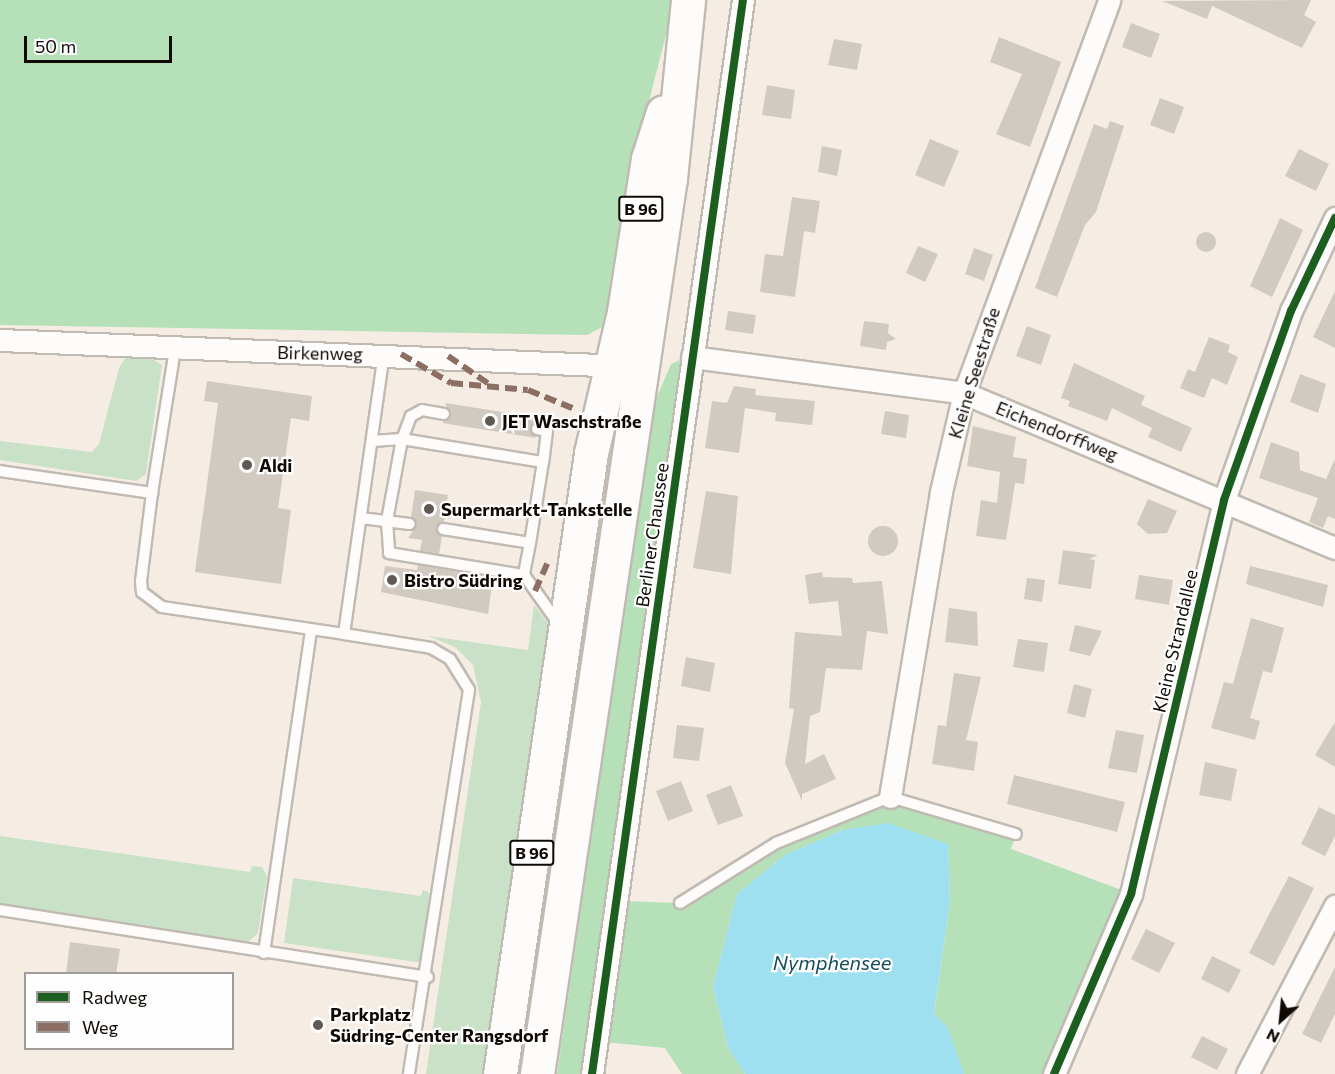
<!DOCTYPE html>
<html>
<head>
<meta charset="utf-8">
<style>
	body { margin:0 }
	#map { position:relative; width:1335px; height:1074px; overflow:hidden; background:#f5ede4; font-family:Commissioner,sans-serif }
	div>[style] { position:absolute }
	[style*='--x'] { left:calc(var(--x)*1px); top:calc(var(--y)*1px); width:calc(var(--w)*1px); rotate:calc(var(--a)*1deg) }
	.green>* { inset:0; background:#c9e1c6 }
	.forest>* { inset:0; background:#b5e0b8 }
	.water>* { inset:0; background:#9ee0f0 }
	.building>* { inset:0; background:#d0cac1 }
	.round { border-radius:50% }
	.roads { filter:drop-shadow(2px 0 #c0bab2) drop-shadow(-2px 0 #c0bab2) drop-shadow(0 2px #c0bab2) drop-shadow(0 -2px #c0bab2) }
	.service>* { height:10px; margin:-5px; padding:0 5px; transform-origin:5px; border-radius:5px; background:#fefcfb }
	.minor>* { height:21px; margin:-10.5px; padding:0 10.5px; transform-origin:10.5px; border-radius:10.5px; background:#fefcfb }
	.primary>* { height:33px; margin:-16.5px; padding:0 16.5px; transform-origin:16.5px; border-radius:16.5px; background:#fefcfb }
	.quiet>* { height:6px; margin-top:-3px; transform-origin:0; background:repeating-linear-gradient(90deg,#8d6e63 0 12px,transparent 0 18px) }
	.cycleway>* { height:8px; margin:-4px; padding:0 4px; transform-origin:4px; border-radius:4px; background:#1b5e20 }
	.dots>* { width:16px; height:16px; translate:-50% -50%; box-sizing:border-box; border:3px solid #fefefe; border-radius:50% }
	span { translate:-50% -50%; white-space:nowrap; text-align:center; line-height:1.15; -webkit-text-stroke:4.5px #fefefe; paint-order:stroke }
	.shield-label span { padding:2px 4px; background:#fefefe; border:2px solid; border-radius:4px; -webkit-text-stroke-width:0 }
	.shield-label { font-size:16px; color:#100a05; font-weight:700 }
	.street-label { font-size:18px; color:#100a05 }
	.poi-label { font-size:18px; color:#100a05; font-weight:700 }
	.left { translate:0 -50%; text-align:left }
	.water-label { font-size:20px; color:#134d5b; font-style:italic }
	.legend { position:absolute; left:24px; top:972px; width:210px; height:78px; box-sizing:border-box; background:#fefefe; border:2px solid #9f9c9a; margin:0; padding:8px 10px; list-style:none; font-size:18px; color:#100a05 }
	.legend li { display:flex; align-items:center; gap:12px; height:30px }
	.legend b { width:30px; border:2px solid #9f9c9a }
	.north { position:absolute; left:1251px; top:990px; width:60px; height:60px; -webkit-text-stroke:4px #fefefe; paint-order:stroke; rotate:207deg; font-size:16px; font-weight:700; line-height:24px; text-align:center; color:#100a05 }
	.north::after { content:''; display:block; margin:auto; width:21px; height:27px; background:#100a05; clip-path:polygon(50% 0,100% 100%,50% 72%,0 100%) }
	.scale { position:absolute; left:24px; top:36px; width:148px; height:27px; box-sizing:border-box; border:3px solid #100a05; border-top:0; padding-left:8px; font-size:18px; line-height:21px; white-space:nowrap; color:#100a05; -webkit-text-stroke:4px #fefefe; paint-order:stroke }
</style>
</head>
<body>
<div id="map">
	<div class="green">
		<i style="clip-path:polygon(143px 353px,162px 365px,146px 474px,136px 481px,0 460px,0 441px,92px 452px,99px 444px,119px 368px,126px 357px)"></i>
		<i style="clip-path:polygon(534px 605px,550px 626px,488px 1074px,426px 1074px,481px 702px,473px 665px,455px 647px,428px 636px,528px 650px)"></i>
		<i style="clip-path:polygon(0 836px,250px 872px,252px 866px,262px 867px,267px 876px,258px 933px,248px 942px,0 905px)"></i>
		<i style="clip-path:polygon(293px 878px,421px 896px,423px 890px,429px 892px,423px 963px,284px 943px)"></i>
	</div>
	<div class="forest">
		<i style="clip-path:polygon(0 0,675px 0,641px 132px,608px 324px,587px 335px,0 325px)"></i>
		<i style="clip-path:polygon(680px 360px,583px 1074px,557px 1074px,654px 404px,671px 364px)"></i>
		<i style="clip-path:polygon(890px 797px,1016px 834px,1011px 849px,1127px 892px,1048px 1074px,964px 1074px,948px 1029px,934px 1014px,950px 901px,948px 844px,843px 830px,785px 855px,737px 894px,713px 986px,728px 1048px,745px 1074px,682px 1074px,665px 1048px,604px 1042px,623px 901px,680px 903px,776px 843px)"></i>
	</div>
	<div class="water">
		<i style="clip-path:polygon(888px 823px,948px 844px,950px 901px,934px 1013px,948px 1028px,964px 1074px,745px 1074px,728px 1048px,713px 986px,737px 894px,785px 855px,843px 830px)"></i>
	</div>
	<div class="building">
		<i style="clip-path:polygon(1311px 0,1304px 15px,1316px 22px,1302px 48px,1212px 6px,1207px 19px,1162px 1px)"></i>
		<i style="clip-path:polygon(1131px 23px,1160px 34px,1151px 58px,1122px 47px)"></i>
		<i style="clip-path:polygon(999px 37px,1061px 62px,1030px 147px,996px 134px,1022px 74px,990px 62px)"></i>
		<i style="clip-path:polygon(834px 39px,862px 44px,857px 70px,828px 65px)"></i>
		<i style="clip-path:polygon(767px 85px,795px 90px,791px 119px,762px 115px)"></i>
		<i style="clip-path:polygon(1160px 98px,1184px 107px,1174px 134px,1150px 125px)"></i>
		<i style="clip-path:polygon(1110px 121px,1124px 126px,1096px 212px,1085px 225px,1057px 297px,1035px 288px,1094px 124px,1107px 129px)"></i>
		<i style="clip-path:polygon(930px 139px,959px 151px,944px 187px,915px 175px)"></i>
		<i style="clip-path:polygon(822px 146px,842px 150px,837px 176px,818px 172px)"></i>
		<i style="clip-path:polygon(1299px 149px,1329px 164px,1316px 191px,1285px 176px)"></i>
		<i style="clip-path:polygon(792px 197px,820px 201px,815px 233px,804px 231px,795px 297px,760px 292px,765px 254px,783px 256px)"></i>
		<i style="clip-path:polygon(1280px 218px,1303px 230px,1272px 297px,1250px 286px)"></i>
		<i class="round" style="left:1196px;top:232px;width:20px;height:20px"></i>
		<i style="clip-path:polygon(918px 246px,938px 254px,925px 282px,906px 273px)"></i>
		<i style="clip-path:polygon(974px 248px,993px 255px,984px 281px,965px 274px)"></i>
		<i style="clip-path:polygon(1335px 291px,1335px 348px,1313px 337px)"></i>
		<i style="clip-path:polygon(728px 311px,756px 315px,753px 334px,725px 330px)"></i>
		<i style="clip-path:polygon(864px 321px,889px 324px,888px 333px,896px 339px,887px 342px,886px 350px,860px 346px)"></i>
		<i style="clip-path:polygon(1027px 326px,1051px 335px,1041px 365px,1016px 356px)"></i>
		<i style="clip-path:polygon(1209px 337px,1230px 345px,1228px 352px,1238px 357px,1227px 385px,1212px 378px,1204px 398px,1180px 388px,1188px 369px,1195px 372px)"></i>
		<i style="clip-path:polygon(1074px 363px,1145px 396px,1141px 405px,1192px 428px,1181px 452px,1148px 437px,1152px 428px,1112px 408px,1107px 421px,1068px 406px,1070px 401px,1061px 398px)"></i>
		<i style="clip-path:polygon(1300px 374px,1326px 384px,1318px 413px,1290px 402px)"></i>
		<i style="clip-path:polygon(207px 381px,312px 396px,309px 421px,291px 418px,278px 508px,291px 510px,281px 584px,195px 572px,218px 403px,204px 401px)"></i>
		<i style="clip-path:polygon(734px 386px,756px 389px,755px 395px,815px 401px,812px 425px,775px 421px,776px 413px,745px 408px,739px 453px,705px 448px,712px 401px,727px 403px)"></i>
		<i style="clip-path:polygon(445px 403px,539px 418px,530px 428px,536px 438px,442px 423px,451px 415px)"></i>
		<i style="clip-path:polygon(885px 411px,909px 415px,906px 438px,881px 434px)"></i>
		<i style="clip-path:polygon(973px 426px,1016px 437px,1013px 457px,1027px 459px,1024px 484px,1015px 483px,1006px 540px,976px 536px,981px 500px,997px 503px,1000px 472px,967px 466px)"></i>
		<i style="clip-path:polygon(1271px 442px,1299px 452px,1300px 470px,1326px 479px,1335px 459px,1335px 519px,1328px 516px,1323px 528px,1309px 522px,1318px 498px,1259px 478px)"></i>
		<i style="clip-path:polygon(415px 490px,448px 495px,444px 522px,436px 528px,442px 536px,439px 554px,420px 551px,422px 540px,408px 538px,417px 525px,411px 517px)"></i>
		<i style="clip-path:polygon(706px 491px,738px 496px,731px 574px,693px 568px)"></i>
		<i style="clip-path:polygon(1148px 499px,1177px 511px,1167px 533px,1148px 534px,1137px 524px)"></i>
		<i class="round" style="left:868px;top:526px;width:30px;height:30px"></i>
		<i style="clip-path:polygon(1063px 550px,1098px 555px,1089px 559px,1095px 560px,1091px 589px,1058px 584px)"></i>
		<i style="clip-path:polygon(418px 565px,493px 578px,488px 614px,381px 592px,385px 566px,417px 570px)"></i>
		<i style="clip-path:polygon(1250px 566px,1328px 585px,1323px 607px,1246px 584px)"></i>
		<i style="clip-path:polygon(822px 572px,823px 577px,852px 578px,853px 583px,882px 581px,888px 634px,867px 631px,862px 670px,826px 668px,820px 712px,810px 716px,805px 764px,824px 754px,836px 779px,802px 794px,802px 801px,785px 763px,794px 709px,789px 708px,795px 632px,842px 636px,838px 601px,809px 604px,805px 575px)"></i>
		<i style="clip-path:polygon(1139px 575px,1173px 580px,1169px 605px,1135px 599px)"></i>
		<i style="clip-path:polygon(1027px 578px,1045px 580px,1042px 602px,1024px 599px)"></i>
		<i style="clip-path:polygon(949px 608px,977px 612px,978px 646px,945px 642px)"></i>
		<i style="clip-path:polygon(1251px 618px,1284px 628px,1272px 673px,1263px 671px,1250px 718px,1260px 721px,1255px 740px,1211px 728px,1224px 682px,1233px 684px)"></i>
		<i style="clip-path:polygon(1075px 625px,1102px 631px,1090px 656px,1069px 651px)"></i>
		<i style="clip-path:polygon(1018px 639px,1048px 643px,1044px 672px,1013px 667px)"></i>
		<i style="clip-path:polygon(686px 657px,715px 663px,710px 692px,681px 686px)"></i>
		<i style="clip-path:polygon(954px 673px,981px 677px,966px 740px,978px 742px,974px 771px,932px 764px,938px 725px,946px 726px)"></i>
		<i style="clip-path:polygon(1074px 684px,1092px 689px,1085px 718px,1067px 713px)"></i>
		<i style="clip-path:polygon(1335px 722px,1335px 767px,1315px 755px)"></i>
		<i style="clip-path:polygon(677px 725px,704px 728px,699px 761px,673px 758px)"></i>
		<i style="clip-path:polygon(1116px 730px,1144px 735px,1137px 773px,1108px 768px)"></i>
		<i style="clip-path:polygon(1205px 762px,1237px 769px,1231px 801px,1199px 795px)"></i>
		<i style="clip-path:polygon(1014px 775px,1125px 802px,1117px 832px,1007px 804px)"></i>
		<i style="clip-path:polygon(681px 781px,693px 811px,668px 821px,656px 791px)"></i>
		<i style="clip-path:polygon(731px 785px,743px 816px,718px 825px,706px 795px)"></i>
		<i style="clip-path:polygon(1319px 807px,1335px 815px,1335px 836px,1325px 856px,1301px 844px)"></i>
		<i style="clip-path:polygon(1289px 876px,1314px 888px,1274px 966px,1249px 953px)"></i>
		<i style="clip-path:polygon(1146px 929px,1175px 943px,1159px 973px,1131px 959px)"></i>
		<i style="clip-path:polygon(70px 942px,120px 949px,116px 974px,66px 974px)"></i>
		<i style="clip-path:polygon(1212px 956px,1241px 970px,1229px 993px,1201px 979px)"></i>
		<i style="clip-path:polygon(1335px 967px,1335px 1014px,1321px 1043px,1302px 1034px)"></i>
		<i style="clip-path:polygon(1202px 1036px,1228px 1049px,1217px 1070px,1191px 1057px)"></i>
	</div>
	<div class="roads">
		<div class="service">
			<i style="--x:444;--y:414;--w:22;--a:-170"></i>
			<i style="--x:422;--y:410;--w:13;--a:151"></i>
			<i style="--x:411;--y:416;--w:25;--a:111"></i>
			<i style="--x:402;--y:439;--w:83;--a:100.4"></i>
			<i style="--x:387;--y:521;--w:32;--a:86"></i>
			<i style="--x:389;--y:553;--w:137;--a:9.3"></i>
			<i style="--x:537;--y:429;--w:10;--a:11"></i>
			<i style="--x:547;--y:431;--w:31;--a:97"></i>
			<i style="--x:372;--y:441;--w:30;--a:-4"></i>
			<i style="--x:402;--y:439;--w:143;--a:9.3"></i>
			<i style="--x:543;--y:462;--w:82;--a:99.1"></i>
			<i style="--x:0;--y:471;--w:154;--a:8.2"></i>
			<i style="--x:152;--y:493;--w:89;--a:97.1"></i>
			<i style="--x:141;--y:581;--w:11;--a:85"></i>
			<i style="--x:142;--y:592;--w:25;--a:37"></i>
			<i style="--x:162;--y:607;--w:184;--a:8.4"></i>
			<i style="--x:344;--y:634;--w:283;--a:-81.9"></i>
			<i style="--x:152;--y:493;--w:146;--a:-80.9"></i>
			<i style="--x:361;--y:518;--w:49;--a:7"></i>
			<i style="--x:443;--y:529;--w:88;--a:9.1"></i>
			<i style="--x:530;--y:543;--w:33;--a:101"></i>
			<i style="--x:524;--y:575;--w:59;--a:54.7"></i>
			<i style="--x:344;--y:634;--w:88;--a:9.1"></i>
			<i style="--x:431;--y:648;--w:22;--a:30"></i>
			<i style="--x:450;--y:659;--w:36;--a:58"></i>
			<i style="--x:469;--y:690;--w:389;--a:98.9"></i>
			<i style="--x:680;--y:903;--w:113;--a:-32"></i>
			<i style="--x:776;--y:843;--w:123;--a:-22"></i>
			<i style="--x:890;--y:797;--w:131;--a:16.4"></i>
			<i style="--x:0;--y:910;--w:433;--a:8.9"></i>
			<i style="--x:264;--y:953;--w:327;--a:-81.7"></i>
		</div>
		<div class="minor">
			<i style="--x:0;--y:340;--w:624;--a:2.39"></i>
			<i style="--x:692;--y:357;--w:274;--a:7.5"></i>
			<i style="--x:964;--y:393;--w:402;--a:22.7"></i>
			<i style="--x:890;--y:797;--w:309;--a:-80.5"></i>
			<i style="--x:941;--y:492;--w:102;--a:-76.9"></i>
			<i style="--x:964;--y:393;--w:419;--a:-69.7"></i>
			<i style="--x:592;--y:1074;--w:1085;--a:-82"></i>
			<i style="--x:1054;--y:1074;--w:196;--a:-66.8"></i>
			<i style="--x:1131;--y:894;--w:405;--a:-76.7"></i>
			<i style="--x:1224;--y:500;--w:201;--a:-70.5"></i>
			<i style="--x:1291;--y:311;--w:103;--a:-64.7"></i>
			<i style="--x:1247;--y:1074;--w:190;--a:-62.4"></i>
		</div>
		<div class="primary">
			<i style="--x:500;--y:1074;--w:628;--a:-81.66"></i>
			<i style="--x:591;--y:453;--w:145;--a:-76.8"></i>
			<i style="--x:624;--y:312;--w:155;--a:-81.1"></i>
			<i style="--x:648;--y:159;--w:49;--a:-72.3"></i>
			<i style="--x:537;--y:1074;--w:906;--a:-81.56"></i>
			<i style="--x:670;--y:178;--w:179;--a:-84.2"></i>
		</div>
	</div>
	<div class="quiet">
		<i style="--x:401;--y:354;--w:58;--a:30.1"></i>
		<i style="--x:451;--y:383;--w:77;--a:5.2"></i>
		<i style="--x:528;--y:390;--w:48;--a:22.2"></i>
		<i style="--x:448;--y:356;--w:53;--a:34.3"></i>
		<i style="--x:535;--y:591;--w:36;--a:-66"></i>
	</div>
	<div class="cycleway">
		<i style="--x:592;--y:1074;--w:1085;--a:-82"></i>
		<i style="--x:1054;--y:1074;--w:196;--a:-66.8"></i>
		<i style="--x:1131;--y:894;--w:405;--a:-76.7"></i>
		<i style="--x:1224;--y:500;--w:201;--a:-70.5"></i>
		<i style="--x:1291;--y:311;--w:103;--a:-64.7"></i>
	</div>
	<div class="dots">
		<i style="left:490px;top:421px;background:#605953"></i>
		<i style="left:247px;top:465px;background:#605953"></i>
		<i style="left:429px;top:509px;background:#605953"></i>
		<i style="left:392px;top:580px;background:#605953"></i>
		<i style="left:318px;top:1025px;background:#605953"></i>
	</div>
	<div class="shield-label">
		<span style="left:641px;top:209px">B 96</span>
		<span style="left:532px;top:853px">B 96</span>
	</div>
	<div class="street-label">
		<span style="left:320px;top:353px;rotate:1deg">Birkenweg</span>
		<span style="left:974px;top:373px;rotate:-73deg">Kleine Seestraße</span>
		<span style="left:1057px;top:431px;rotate:22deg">Eichendorffweg</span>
		<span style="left:652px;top:535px;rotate:-82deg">Berliner Chaussee</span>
		<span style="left:1175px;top:641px;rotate:-77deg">Kleine Strandallee</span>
	</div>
	<div class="poi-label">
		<span class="left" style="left:502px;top:421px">JET Waschstraße</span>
		<span class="left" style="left:259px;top:465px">Aldi</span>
		<span class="left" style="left:441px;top:509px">Supermarkt-Tankstelle</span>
		<span class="left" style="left:404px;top:580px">Bistro Südring</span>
		<span class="left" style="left:330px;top:1025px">Parkplatz<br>Südring-Center Rangsdorf</span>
	</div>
	<div class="water-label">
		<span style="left:832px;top:962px">Nymphensee</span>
	</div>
	<ul class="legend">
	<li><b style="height:8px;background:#1b5e20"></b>Radweg</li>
	<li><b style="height:8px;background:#8d6e63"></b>Weg</li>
	</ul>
	<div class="north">N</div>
	<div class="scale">50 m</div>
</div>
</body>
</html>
